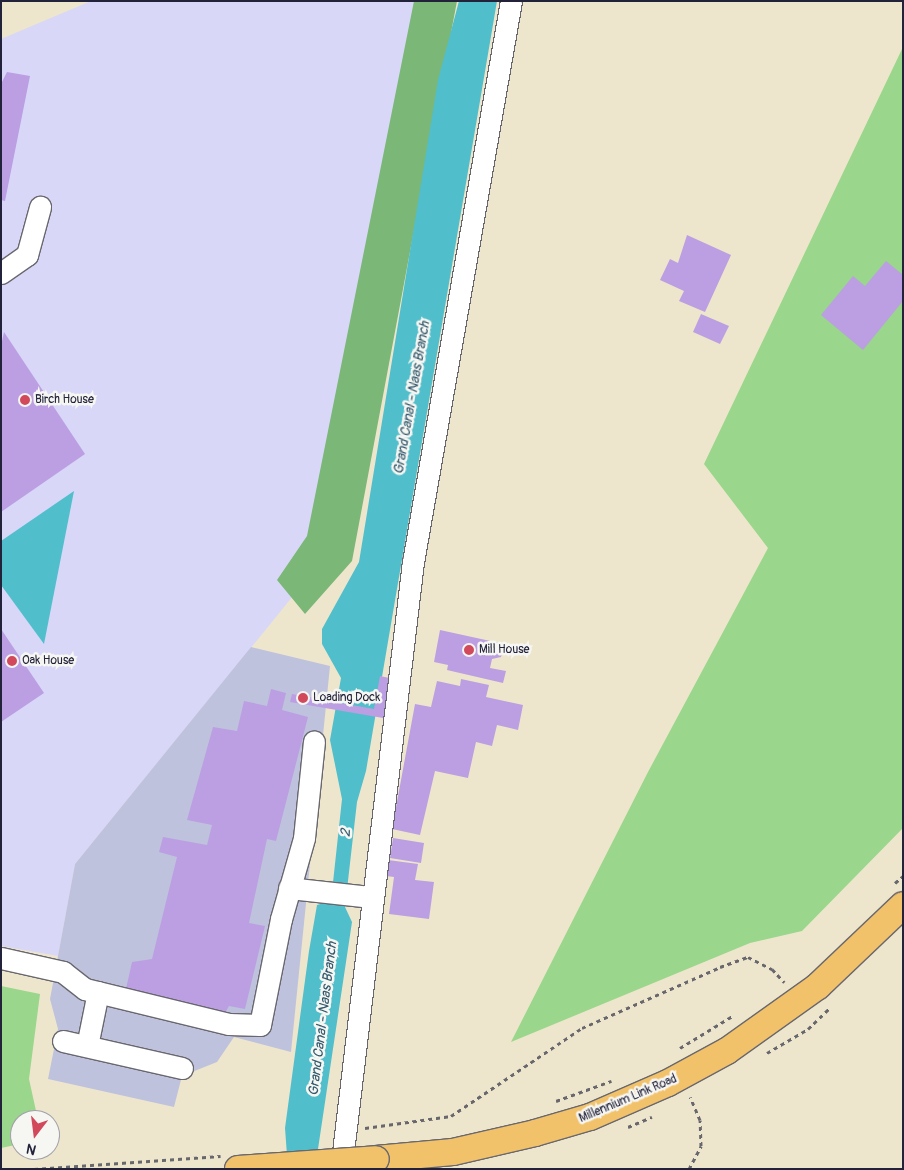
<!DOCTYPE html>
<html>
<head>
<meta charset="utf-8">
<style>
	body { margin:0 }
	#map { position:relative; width:904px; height:1170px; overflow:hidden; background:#ede6cc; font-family:Pangolin,sans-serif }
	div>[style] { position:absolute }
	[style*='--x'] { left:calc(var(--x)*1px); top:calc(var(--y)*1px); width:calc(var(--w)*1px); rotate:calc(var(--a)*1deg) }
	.built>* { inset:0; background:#d8d7f8 }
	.industrial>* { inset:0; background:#bfc2dd }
	.green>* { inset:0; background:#9ad68b }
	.forest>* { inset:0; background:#7bb777 }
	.water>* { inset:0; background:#51becb }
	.building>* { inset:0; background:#bb9fe2 }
	.path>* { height:3px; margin-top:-1.5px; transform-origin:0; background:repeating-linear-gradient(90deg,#69676e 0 4px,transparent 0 8px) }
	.roads { filter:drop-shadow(1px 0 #69676e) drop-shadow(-1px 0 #69676e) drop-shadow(0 1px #69676e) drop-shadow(0 -1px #69676e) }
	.minor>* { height:21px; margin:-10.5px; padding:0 10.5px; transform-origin:10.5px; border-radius:10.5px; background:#fff }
	.major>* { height:26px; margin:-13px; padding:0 13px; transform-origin:13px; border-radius:13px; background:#f2c26a }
	.bridges { filter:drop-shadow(1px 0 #69676e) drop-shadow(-1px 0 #69676e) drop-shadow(0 1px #69676e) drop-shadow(0 -1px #69676e) }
	.major-bridge>* { height:26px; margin:-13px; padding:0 13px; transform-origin:13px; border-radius:13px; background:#f2c26a }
	.dots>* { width:14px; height:14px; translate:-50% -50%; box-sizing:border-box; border:2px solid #f6f6f2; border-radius:50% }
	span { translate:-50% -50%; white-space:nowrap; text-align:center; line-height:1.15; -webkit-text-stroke:5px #f6f6f2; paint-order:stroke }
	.poi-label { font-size:12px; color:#22223b }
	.left { translate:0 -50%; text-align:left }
	.street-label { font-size:12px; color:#22223b }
	.water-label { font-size:14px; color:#32596d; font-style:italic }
	.frame { position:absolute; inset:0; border:2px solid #22223b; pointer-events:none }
	.north { position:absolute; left:10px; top:1110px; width:50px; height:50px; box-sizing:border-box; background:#f6f6f2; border:1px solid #a1a1a9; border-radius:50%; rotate:195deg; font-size:14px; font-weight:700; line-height:20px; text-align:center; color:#22223b }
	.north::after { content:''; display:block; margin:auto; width:18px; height:22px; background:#d1495b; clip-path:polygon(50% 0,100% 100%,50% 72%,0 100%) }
</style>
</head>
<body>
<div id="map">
	<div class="built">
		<i style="clip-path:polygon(91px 1px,424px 1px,332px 548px,75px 864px,58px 956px,1px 946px,1px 39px)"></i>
	</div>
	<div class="industrial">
		<i style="clip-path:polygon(251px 647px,330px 666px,291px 1052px,234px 1037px,217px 1062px,182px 1076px,174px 1107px,48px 1079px,58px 1029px,50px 999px,75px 864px)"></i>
	</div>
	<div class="green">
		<i style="clip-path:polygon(903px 47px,903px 828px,802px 931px,750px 943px,511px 1042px,648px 772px,768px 548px,704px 464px)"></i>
		<i style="clip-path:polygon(1px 986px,40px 994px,29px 1079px,38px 1120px,20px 1120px,20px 1144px,1px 1148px)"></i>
	</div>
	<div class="forest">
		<i style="clip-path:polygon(414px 1px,457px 1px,352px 561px,305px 614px,277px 580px,307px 536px)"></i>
	</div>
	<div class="water">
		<i style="clip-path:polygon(459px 1px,497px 1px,366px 771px,357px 802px,345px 907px,352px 922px,315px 1169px,288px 1169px,285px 1128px,309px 951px,317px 905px,331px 901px,342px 799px,330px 740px,341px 678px,322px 644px,322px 629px,359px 562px,438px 80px)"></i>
		<i style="clip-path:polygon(74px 491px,44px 644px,1px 585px,1px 541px)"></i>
	</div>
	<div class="building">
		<i style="clip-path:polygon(7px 72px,30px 76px,5px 201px,1px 200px,1px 84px)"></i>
		<i style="clip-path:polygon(687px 235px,731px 255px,705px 312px,679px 301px,684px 291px,660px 280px,670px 259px,678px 263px)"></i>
		<i style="clip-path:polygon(886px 261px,903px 275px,903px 301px,863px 350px,821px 315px,853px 276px,865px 286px)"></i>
		<i style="clip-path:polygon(701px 314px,729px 326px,720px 344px,693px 332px)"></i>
		<i style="clip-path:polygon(4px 332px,85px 454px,1px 512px,1px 346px)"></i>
		<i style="clip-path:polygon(1px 629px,44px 693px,1px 722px)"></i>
		<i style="clip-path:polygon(440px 630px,504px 644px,501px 657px,492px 659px,490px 668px,506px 671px,503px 683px,447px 670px,448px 665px,434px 662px)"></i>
		<i style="clip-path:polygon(380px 676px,394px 679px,389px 719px,290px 702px,292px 694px,374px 709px)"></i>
		<i style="clip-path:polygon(461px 679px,489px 685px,486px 697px,523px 705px,518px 730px,497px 725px,492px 746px,476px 742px,468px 778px,435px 771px,420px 835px,392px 829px,415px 704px,431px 707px,437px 681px,460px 686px)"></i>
		<i style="clip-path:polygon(271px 689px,286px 693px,282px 710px,308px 717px,276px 841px,267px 839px,249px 923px,265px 926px,245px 1009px,229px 1006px,225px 1013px,126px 989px,132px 962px,152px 959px,177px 857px,159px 852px,163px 837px,207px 845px,212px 825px,187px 820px,213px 727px,237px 731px,244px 701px,267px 706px)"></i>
		<i style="clip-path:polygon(393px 838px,424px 843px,421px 863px,390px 858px)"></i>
		<i style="clip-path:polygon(388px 860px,418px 864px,415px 880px,434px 882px,429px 919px,389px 914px,394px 877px,386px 876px)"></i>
	</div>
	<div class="path">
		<i style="--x:895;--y:883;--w:11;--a:-41"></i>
		<i style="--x:680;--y:1048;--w:63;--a:-31.4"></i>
		<i style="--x:767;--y:1053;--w:48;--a:-30.3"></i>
		<i style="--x:808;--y:1029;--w:30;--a:-44"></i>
		<i style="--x:556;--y:1101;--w:59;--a:-20"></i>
		<i style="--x:628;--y:1127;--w:26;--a:-23"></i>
		<i style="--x:365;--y:1128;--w:87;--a:-7.9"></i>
		<i style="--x:451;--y:1116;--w:158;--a:-33.9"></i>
		<i style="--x:582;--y:1028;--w:151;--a:-23.8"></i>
		<i style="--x:720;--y:967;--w:30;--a:-20"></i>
		<i style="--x:748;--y:957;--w:27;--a:27"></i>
		<i style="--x:772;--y:969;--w:18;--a:47"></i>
		<i style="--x:34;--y:1169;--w:187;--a:-4"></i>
		<i style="--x:689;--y:1169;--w:26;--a:-62"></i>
		<i style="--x:701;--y:1146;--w:26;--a:-92"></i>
		<i style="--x:700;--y:1120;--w:25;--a:-113"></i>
	</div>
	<div class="roads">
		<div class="minor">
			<i style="--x:1;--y:273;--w:32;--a:-35"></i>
			<i style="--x:27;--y:255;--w:50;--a:-74.8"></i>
			<i style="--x:289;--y:888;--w:82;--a:6.3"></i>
			<i style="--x:1;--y:958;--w:64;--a:12.7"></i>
			<i style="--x:63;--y:972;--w:28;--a:38"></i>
			<i style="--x:85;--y:989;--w:148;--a:13.7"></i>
			<i style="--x:229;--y:1024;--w:31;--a:2"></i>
			<i style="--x:260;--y:1025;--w:108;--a:-78.8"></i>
			<i style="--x:281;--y:919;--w:84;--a:-74.1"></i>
			<i style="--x:304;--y:838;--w:97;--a:-84.1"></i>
			<i style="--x:63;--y:1041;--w:122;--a:12.8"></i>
			<i style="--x:87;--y:1046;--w:55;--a:-78.5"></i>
			<i style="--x:341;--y:1169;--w:611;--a:-83.24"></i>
			<i style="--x:413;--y:562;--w:569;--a:-80.09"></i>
		</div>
		<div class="major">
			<i style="--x:376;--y:1159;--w:77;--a:-5.2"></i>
			<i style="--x:453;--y:1152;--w:84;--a:-13"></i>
			<i style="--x:535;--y:1133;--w:57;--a:-16.2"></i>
			<i style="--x:590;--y:1117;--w:85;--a:-23.6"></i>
			<i style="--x:668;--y:1083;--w:67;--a:-28.5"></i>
			<i style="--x:727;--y:1051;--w:112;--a:-35.5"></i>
			<i style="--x:818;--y:986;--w:117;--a:-43.6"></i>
		</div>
	</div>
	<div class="bridges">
		<div class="major-bridge">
			<i style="--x:238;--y:1169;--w:138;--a:-4.1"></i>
		</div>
	</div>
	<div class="dots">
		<i style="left:25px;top:400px;background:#d1495b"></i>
		<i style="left:469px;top:650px;background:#d1495b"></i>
		<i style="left:12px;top:661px;background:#d1495b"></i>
		<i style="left:303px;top:698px;background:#d1495b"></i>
	</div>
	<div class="poi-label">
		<span class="left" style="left:35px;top:400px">Birch House</span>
		<span class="left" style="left:479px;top:650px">Mill House</span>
		<span class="left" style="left:22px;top:661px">Oak House</span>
		<span class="left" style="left:313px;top:698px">Loading Dock</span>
	</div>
	<div class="street-label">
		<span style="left:628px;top:1099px;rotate:-23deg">Millennium Link Road</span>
	</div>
	<div class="water-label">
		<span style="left:412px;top:398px;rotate:-80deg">Grand Canal - Naas Branch</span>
		<span style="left:346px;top:833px;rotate:-84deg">2</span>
		<span style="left:323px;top:1019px;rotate:-83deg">Grand Canal - Naas Branch</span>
	</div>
	<div class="frame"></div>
	<div class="north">N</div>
</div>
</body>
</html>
